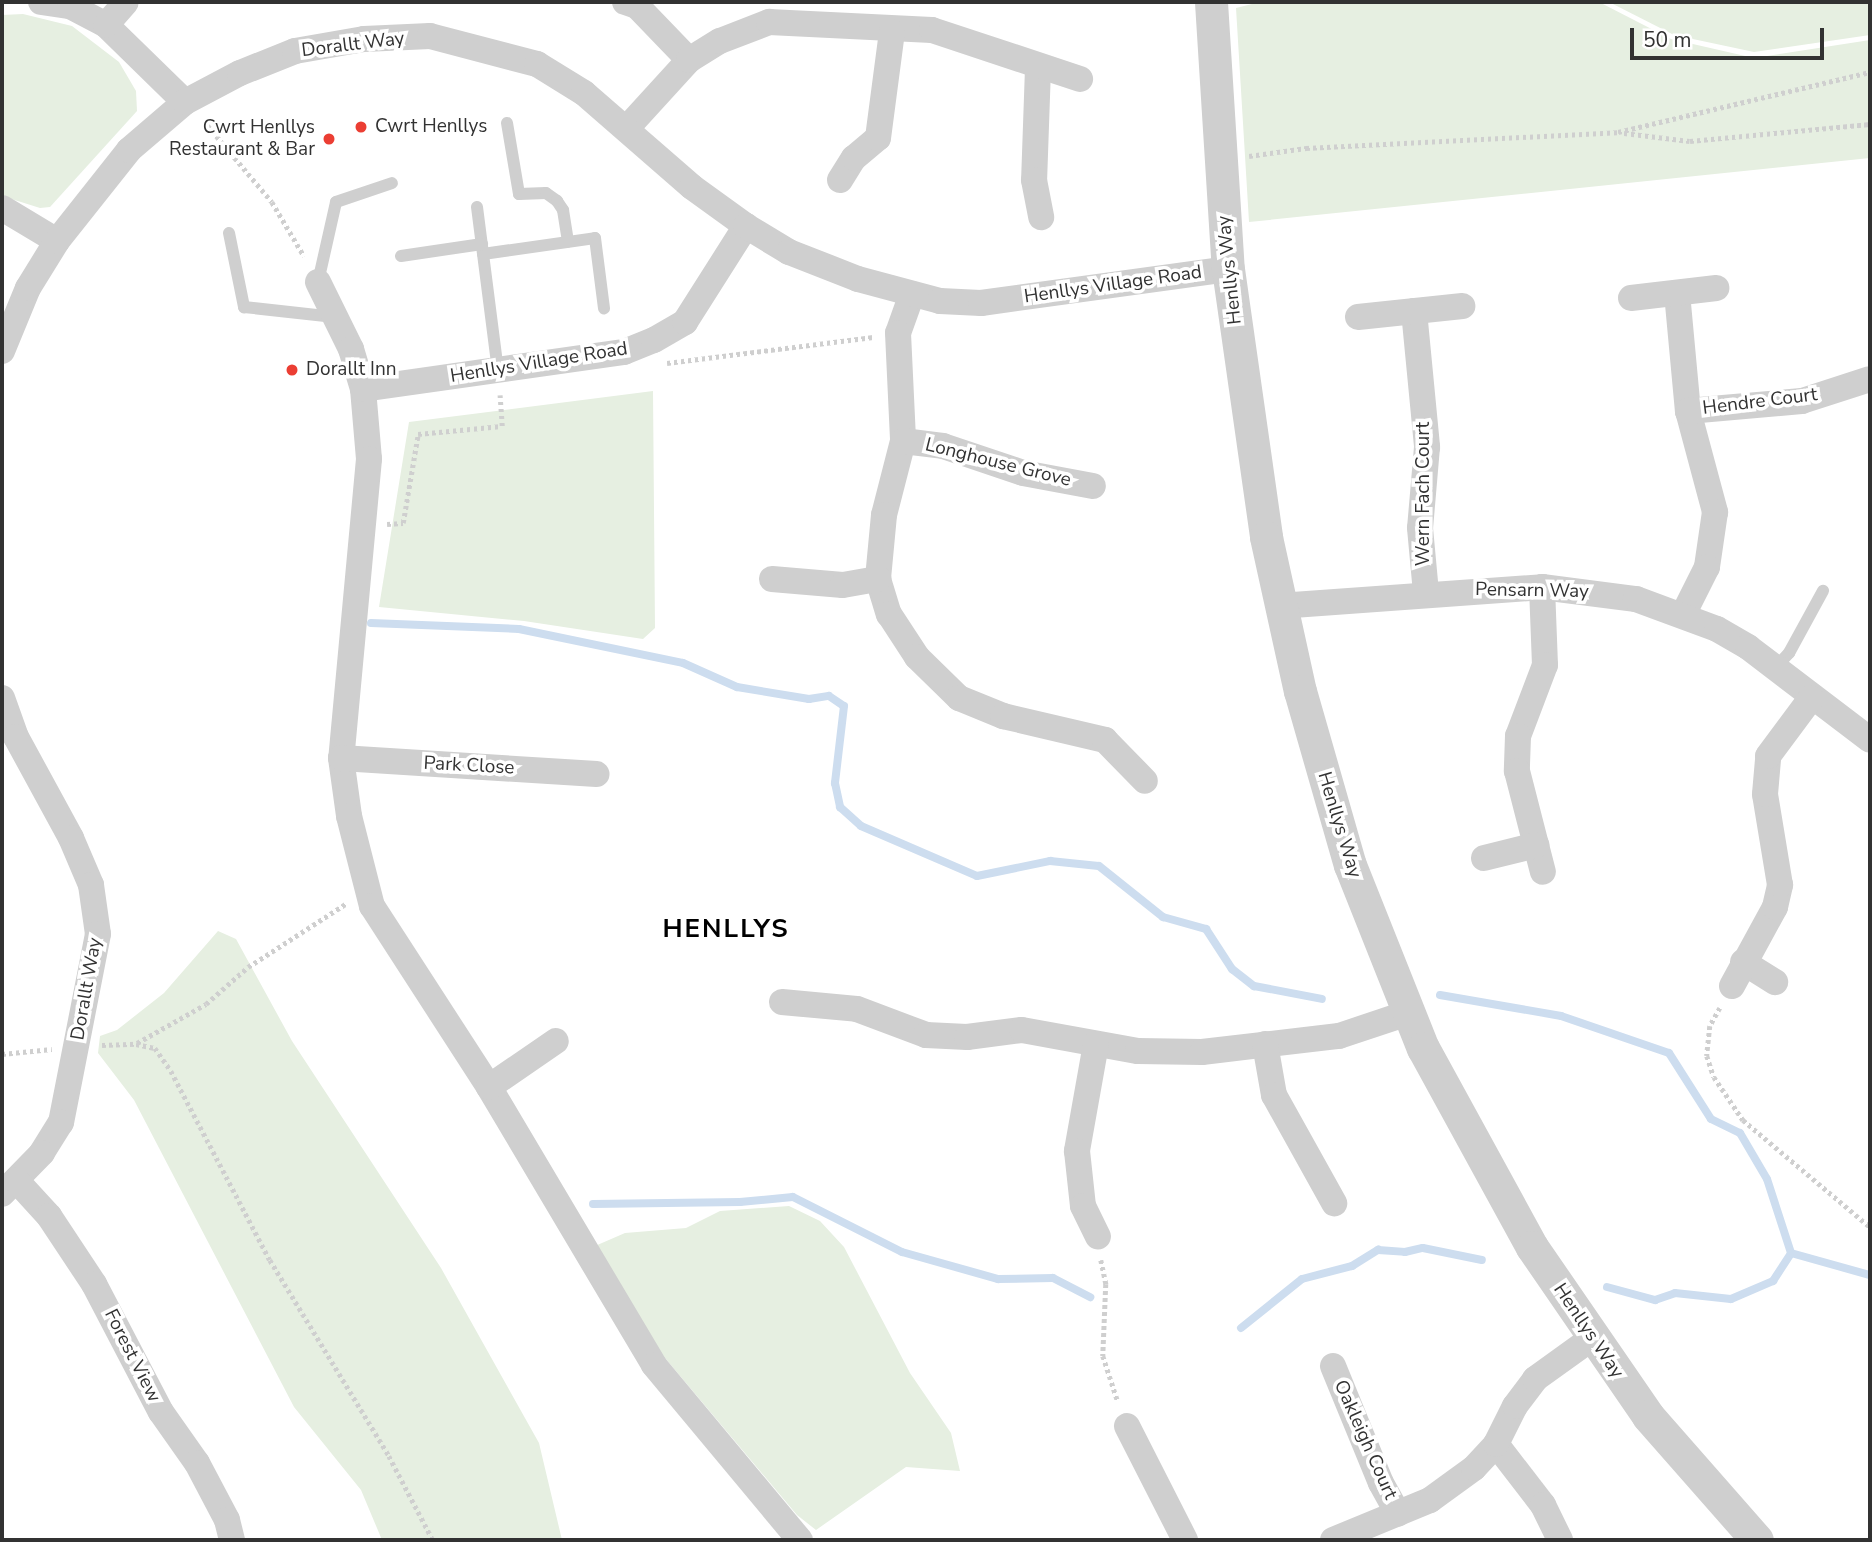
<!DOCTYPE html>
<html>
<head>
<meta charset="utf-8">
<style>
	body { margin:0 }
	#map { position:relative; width:1872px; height:1542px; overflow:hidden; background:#fff; font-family:"Nunito Sans",sans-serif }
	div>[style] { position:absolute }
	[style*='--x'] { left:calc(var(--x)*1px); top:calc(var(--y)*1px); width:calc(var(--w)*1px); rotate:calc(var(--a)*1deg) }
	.green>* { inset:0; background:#e6efe1 }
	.stream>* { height:8px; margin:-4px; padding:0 4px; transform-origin:4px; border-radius:4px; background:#cdddef }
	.path>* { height:4.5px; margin-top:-2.25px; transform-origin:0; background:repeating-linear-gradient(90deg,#cfcfcf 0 3.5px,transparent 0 7px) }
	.service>* { height:12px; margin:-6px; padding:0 6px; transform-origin:6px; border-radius:6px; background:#cfcfcf }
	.minor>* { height:26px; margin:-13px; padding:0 13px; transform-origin:13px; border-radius:13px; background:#cfcfcf }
	.tertiary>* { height:33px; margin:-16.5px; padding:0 16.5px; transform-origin:16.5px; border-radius:16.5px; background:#cfcfcf }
	.dots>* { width:19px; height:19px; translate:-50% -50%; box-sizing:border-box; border:4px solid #fff; border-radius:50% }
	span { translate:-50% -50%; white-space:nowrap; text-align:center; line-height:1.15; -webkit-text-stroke:7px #fff; paint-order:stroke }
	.street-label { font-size:19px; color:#323232 }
	.poi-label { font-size:19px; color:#323232 }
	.left { translate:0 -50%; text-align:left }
	.right { translate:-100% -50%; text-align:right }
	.district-label { font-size:26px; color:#000; font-weight:700; letter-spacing:2px }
	.frame { position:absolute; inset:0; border:4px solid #323232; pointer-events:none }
	.scale { position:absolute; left:1630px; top:28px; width:194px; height:32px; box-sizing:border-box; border:4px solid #323232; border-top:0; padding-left:9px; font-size:21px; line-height:24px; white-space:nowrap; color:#323232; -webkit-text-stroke:5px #fff; paint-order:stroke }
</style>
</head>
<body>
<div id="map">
	<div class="green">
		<i style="clip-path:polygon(1260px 2px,1599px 2px,1671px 39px,1754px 58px,1870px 40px,1870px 158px,1249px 222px,1236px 8px)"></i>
		<i style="clip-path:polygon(1609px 2px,1870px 2px,1870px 35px,1754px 52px,1674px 35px)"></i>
		<i style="clip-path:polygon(23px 14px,72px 26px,119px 62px,136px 91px,137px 111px,50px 207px,40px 208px,2px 196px,2px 15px)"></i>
		<i style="clip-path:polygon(653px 391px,655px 628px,643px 639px,524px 621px,379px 607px,409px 422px)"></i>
		<i style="clip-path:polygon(218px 931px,236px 939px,292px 1041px,441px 1268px,539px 1443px,562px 1540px,382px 1540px,361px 1490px,294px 1407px,134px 1100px,98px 1053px,100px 1036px,117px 1030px,164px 993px)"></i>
		<i style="clip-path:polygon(789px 1206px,820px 1221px,844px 1247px,910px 1373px,951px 1433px,960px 1471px,906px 1467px,816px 1530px,797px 1515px,660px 1352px,595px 1246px,625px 1233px,686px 1228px,720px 1211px)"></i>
	</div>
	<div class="stream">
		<i style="--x:371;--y:623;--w:148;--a:2.3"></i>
		<i style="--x:519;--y:629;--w:167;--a:11.7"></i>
		<i style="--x:683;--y:663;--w:59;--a:24"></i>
		<i style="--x:737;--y:687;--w:73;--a:9.5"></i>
		<i style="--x:809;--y:699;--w:20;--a:-9"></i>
		<i style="--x:829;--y:696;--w:18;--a:34"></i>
		<i style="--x:844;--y:706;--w:78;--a:96.7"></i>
		<i style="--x:835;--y:783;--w:25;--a:78"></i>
		<i style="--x:840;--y:807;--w:28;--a:42"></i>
		<i style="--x:861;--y:826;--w:126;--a:23.3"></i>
		<i style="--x:977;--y:876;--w:75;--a:-11.6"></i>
		<i style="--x:1050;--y:861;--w:49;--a:5.8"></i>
		<i style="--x:1099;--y:866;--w:82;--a:38.6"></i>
		<i style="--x:1163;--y:917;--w:45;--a:15.6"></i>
		<i style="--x:1206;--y:929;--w:48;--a:57"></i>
		<i style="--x:1232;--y:969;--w:28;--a:38"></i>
		<i style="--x:1254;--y:986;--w:69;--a:10.8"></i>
		<i style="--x:1440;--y:995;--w:123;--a:9.8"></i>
		<i style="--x:1561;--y:1016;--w:114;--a:18.9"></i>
		<i style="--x:1669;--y:1053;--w:78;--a:57.5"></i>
		<i style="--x:1711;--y:1119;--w:32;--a:26"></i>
		<i style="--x:1740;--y:1133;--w:53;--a:59.6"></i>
		<i style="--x:1767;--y:1179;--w:78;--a:72"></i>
		<i style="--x:593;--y:1204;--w:147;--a:-0.8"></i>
		<i style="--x:740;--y:1202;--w:53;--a:-5.4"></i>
		<i style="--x:793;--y:1197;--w:122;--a:26.8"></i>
		<i style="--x:902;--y:1252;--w:100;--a:15.7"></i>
		<i style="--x:998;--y:1279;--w:55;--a:-1"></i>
		<i style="--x:1053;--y:1278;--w:42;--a:27.2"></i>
		<i style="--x:1607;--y:1287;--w:50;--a:15.2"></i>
		<i style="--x:1655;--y:1300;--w:21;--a:-19"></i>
		<i style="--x:1675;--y:1293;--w:56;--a:6.1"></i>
		<i style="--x:1731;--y:1299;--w:46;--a:-23.2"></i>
		<i style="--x:1773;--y:1281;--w:33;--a:-57"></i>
		<i style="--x:1791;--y:1253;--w:82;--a:15.6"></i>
		<i style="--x:1241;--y:1328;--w:78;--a:-38.8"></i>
		<i style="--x:1302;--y:1279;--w:52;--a:-14.6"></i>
		<i style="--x:1352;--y:1266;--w:31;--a:-32"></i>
		<i style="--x:1378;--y:1250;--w:27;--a:4"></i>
		<i style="--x:1405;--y:1252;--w:18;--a:-13"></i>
		<i style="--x:1423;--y:1248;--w:60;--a:11.5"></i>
	</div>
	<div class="path">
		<i style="--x:203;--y:120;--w:107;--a:49.9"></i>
		<i style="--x:272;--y:202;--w:63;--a:59.3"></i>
		<i style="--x:1624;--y:133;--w:66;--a:6.9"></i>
		<i style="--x:1690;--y:141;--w:181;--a:-5.4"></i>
		<i style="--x:1249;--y:156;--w:58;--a:-8"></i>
		<i style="--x:1306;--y:148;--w:312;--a:-2.9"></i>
		<i style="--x:1618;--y:132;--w:259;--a:-13.4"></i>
		<i style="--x:667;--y:363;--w:208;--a:-7.2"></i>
		<i style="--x:387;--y:524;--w:16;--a:-4"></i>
		<i style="--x:403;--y:523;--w:90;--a:-80.4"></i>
		<i style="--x:418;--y:434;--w:84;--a:-5.4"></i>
		<i style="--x:502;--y:426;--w:31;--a:-94"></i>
		<i style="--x:1720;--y:1008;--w:21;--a:119"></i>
		<i style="--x:1710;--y:1026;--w:30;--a:96"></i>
		<i style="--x:1707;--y:1056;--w:22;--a:72"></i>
		<i style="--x:1714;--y:1077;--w:52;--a:56"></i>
		<i style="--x:1743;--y:1120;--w:166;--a:40.1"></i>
		<i style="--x:137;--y:1043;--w:79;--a:-29.5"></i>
		<i style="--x:206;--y:1004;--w:56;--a:-41.4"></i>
		<i style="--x:248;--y:967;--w:118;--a:-32.9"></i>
		<i style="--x:102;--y:1045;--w:34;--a:-2"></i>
		<i style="--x:136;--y:1044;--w:19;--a:12"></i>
		<i style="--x:155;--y:1048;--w:28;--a:55"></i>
		<i style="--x:171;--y:1071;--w:213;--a:62.4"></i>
		<i style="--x:270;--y:1260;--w:229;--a:58.7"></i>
		<i style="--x:389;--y:1456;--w:95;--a:62.4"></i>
		<i style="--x:2;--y:1054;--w:50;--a:-5.7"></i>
		<i style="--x:1101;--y:1260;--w:25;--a:78"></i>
		<i style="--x:1106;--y:1284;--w:72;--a:92.4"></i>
		<i style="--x:1103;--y:1356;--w:48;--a:71.9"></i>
	</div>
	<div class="service">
		<i style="--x:507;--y:123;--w:72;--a:80.4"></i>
		<i style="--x:519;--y:194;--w:27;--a:-2"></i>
		<i style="--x:546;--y:193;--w:14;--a:36"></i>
		<i style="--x:557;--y:201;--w:11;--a:56"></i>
		<i style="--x:563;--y:210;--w:32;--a:81"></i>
		<i style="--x:477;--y:207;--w:164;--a:82.7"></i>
		<i style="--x:229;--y:233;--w:76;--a:78.5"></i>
		<i style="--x:244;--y:307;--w:91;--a:6.3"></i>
		<i style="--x:483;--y:254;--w:113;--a:-8.1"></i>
		<i style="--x:595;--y:238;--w:71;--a:82.7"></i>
		<i style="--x:401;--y:256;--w:82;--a:-8.4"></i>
		<i style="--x:318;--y:282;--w:82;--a:-77.3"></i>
		<i style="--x:336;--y:202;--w:59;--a:-18.7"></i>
		<i style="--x:1775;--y:668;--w:21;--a:-47"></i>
		<i style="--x:1789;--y:653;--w:71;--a:-61.3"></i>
	</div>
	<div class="minor">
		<i style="--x:41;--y:2;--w:29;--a:8"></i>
		<i style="--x:70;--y:6;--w:41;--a:27.8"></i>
		<i style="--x:106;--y:25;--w:110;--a:44.3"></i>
		<i style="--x:625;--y:2;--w:13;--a:18"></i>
		<i style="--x:637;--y:6;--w:75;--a:46.1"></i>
		<i style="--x:106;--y:25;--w:30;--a:-49"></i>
		<i style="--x:1038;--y:68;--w:112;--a:92"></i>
		<i style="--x:1034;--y:180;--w:38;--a:79"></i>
		<i style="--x:627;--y:128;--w:92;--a:-47.6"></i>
		<i style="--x:689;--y:60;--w:36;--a:-32"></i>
		<i style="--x:720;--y:41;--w:53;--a:-21.2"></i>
		<i style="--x:769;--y:22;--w:163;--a:2.8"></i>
		<i style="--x:932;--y:30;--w:156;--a:18.3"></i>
		<i style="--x:840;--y:180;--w:26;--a:-58"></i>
		<i style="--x:854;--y:158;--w:31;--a:-40"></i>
		<i style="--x:878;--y:138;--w:107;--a:-82.5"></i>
		<i style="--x:2;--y:208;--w:64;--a:31"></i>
		<i style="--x:318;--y:282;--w:75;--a:63.8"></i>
		<i style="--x:351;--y:349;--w:42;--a:73.3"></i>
		<i style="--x:363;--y:389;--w:70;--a:85.1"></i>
		<i style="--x:369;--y:459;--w:300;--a:95.3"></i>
		<i style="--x:341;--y:758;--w:59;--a:82.1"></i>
		<i style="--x:349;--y:816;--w:93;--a:75.7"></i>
		<i style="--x:372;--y:906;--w:216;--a:57.1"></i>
		<i style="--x:489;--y:1087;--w:323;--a:59.3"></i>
		<i style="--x:654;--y:1365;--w:228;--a:50.2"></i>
		<i style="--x:1677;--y:293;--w:119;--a:84.7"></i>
		<i style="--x:1688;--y:411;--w:105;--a:75"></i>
		<i style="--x:1715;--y:512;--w:56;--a:98.3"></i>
		<i style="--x:1707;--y:567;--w:54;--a:116.6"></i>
		<i style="--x:912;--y:294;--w:41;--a:109.7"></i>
		<i style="--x:898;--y:333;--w:108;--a:87.3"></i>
		<i style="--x:903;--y:441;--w:76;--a:104.4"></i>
		<i style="--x:884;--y:515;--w:64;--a:95.4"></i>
		<i style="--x:878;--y:579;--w:37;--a:73"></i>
		<i style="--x:889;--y:614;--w:51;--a:56.9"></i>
		<i style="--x:917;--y:657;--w:59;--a:44.3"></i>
		<i style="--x:959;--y:698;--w:48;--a:22.2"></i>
		<i style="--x:1003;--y:716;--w:105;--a:13.2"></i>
		<i style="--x:1105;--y:740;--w:57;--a:45.7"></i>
		<i style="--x:1631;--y:298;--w:86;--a:-6.7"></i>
		<i style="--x:1414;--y:311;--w:137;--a:84.5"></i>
		<i style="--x:1427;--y:447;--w:81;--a:94.9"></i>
		<i style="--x:1420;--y:528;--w:65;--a:84.7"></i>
		<i style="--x:1358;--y:317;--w:105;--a:-6"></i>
		<i style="--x:2;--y:351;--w:68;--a:-67.6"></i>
		<i style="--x:28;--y:288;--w:55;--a:-58.3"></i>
		<i style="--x:57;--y:241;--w:116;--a:-51.6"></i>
		<i style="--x:129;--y:150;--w:74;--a:-40.6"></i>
		<i style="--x:185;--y:102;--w:62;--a:-27.8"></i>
		<i style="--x:240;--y:73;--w:59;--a:-21.8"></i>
		<i style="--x:295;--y:51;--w:70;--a:-9.9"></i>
		<i style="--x:364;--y:39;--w:66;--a:-2.6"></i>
		<i style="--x:430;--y:36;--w:111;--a:14.7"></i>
		<i style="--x:537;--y:64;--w:55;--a:31.7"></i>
		<i style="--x:584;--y:93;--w:143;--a:41"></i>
		<i style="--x:692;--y:187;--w:67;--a:35.8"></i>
		<i style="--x:363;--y:389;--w:264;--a:-8.1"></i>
		<i style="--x:624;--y:352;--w:32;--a:-22"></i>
		<i style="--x:654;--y:340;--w:36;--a:-30"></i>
		<i style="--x:685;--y:322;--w:114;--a:-57.6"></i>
		<i style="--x:746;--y:226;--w:50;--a:31.2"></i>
		<i style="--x:789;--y:252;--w:74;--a:21.4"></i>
		<i style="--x:858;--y:279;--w:85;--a:15"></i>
		<i style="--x:940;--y:301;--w:41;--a:2.8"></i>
		<i style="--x:981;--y:303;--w:249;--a:-7.8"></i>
		<i style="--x:1688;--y:411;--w:114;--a:-5"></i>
		<i style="--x:1802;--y:401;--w:71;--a:-17.9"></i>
		<i style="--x:903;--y:441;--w:40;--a:7.1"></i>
		<i style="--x:943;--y:446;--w:84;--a:18.6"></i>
		<i style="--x:1023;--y:473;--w:71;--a:10.5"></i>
		<i style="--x:772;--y:579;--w:71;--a:4.8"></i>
		<i style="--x:843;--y:585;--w:36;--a:-10"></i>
		<i style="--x:1542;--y:587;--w:78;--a:87.8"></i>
		<i style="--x:1545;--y:665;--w:76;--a:110.8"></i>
		<i style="--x:1518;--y:736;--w:35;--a:92"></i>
		<i style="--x:1517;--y:771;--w:104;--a:75.6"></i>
		<i style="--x:1279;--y:606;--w:264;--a:-4.1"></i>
		<i style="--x:1542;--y:587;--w:95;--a:7.3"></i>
		<i style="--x:1636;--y:599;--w:86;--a:20.3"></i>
		<i style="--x:1717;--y:629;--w:36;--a:30"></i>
		<i style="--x:1748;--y:647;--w:153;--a:37.3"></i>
		<i style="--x:2;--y:698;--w:41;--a:70.3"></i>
		<i style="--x:16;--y:737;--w:115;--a:61.4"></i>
		<i style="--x:71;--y:838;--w:51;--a:66.9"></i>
		<i style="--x:91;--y:885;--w:49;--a:81.9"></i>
		<i style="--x:98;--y:934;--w:192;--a:101.1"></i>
		<i style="--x:61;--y:1122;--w:36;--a:122"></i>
		<i style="--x:42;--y:1153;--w:57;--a:134.3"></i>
		<i style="--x:341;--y:758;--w:256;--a:3.6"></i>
		<i style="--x:1484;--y:858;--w:54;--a:-14"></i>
		<i style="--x:1743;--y:962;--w:38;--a:32"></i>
		<i style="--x:1732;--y:986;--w:90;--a:-61.4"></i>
		<i style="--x:1775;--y:907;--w:23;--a:-77"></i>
		<i style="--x:1780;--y:885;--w:92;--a:-99.4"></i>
		<i style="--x:1765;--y:794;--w:38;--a:-85"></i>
		<i style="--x:1768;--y:756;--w:72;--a:-53.4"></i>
		<i style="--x:782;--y:1002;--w:75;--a:5.3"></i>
		<i style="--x:857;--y:1009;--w:74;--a:20.6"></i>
		<i style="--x:926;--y:1035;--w:41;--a:2.8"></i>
		<i style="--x:967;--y:1037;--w:55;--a:-7.3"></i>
		<i style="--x:1022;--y:1030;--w:118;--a:10.3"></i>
		<i style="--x:1138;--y:1051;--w:64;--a:0.9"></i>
		<i style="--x:1202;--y:1052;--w:138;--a:-6.7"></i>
		<i style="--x:1339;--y:1036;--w:73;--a:-18.4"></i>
		<i style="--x:1096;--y:1044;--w:109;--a:100.1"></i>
		<i style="--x:1077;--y:1151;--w:55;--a:83.8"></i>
		<i style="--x:1083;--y:1206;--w:34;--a:64"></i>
		<i style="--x:1265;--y:1044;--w:52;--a:80"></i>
		<i style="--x:1274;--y:1095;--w:124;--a:60.9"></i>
		<i style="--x:489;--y:1087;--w:81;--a:-34.5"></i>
		<i style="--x:16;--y:1180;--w:49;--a:47.5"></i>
		<i style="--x:49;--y:1216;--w:82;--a:56.5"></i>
		<i style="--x:94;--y:1284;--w:144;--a:62.4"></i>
		<i style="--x:161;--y:1412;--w:62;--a:54.8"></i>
		<i style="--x:197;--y:1463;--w:64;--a:62.2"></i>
		<i style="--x:227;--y:1520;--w:21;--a:76"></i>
		<i style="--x:1333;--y:1366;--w:126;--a:67.7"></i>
		<i style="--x:1381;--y:1483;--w:35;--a:61"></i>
		<i style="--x:1127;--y:1426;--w:128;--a:63"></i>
		<i style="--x:1496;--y:1444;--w:77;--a:52.4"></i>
		<i style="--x:1543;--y:1505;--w:39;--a:64"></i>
		<i style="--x:1333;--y:1540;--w:105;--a:-22.4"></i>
		<i style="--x:1430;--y:1500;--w:54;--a:-36"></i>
		<i style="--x:1474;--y:1468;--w:33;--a:-47"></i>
		<i style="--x:1496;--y:1444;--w:42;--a:-63.4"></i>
		<i style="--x:1515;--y:1406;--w:34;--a:-53"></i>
		<i style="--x:1535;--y:1379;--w:70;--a:-35.7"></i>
	</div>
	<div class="tertiary">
		<i style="--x:1211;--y:2;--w:268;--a:86.4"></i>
		<i style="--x:1228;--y:269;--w:271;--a:81.9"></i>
		<i style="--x:1266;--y:537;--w:158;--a:77.6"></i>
		<i style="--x:1300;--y:691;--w:181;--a:74"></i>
		<i style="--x:1350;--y:865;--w:197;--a:68.3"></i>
		<i style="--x:1423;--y:1048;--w:227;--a:61.3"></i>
		<i style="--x:1532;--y:1247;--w:205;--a:55.5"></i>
		<i style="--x:1648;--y:1416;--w:165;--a:48.7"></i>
	</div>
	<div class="dots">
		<i style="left:361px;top:127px;background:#eb3e33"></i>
		<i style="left:329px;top:139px;background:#eb3e33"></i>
		<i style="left:292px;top:370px;background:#eb3e33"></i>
	</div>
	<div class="street-label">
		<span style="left:353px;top:45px;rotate:-7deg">Dorallt Way</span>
		<span style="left:1230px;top:270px;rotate:-96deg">Henllys Way</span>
		<span style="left:1113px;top:285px;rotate:-8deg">Henllys Village Road</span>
		<span style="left:539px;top:363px;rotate:-9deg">Henllys Village Road</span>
		<span style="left:1760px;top:402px;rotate:-7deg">Hendre Court</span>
		<span style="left:998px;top:463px;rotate:14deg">Longhouse Grove</span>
		<span style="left:1424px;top:494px;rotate:-90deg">Wern Fach Court</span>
		<span style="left:1532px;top:591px;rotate:1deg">Pensarn Way</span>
		<span style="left:469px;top:766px;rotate:3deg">Park Close</span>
		<span style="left:1339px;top:825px;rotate:73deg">Henllys Way</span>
		<span style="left:87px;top:989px;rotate:-80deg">Dorallt Way</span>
		<span style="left:1588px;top:1331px;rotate:56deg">Henllys Way</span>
		<span style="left:132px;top:1356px;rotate:63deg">Forest View</span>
		<span style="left:1365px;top:1440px;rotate:66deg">Oakleigh Court</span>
	</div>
	<div class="poi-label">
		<span class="left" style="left:375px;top:127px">Cwrt Henllys</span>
		<span class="right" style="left:315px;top:139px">Cwrt Henllys<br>Restaurant &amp; Bar</span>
		<span class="left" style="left:306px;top:370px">Dorallt Inn</span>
	</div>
	<div class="district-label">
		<span style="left:726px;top:929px">HENLLYS</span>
	</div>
	<div class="frame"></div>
	<div class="scale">50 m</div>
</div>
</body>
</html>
